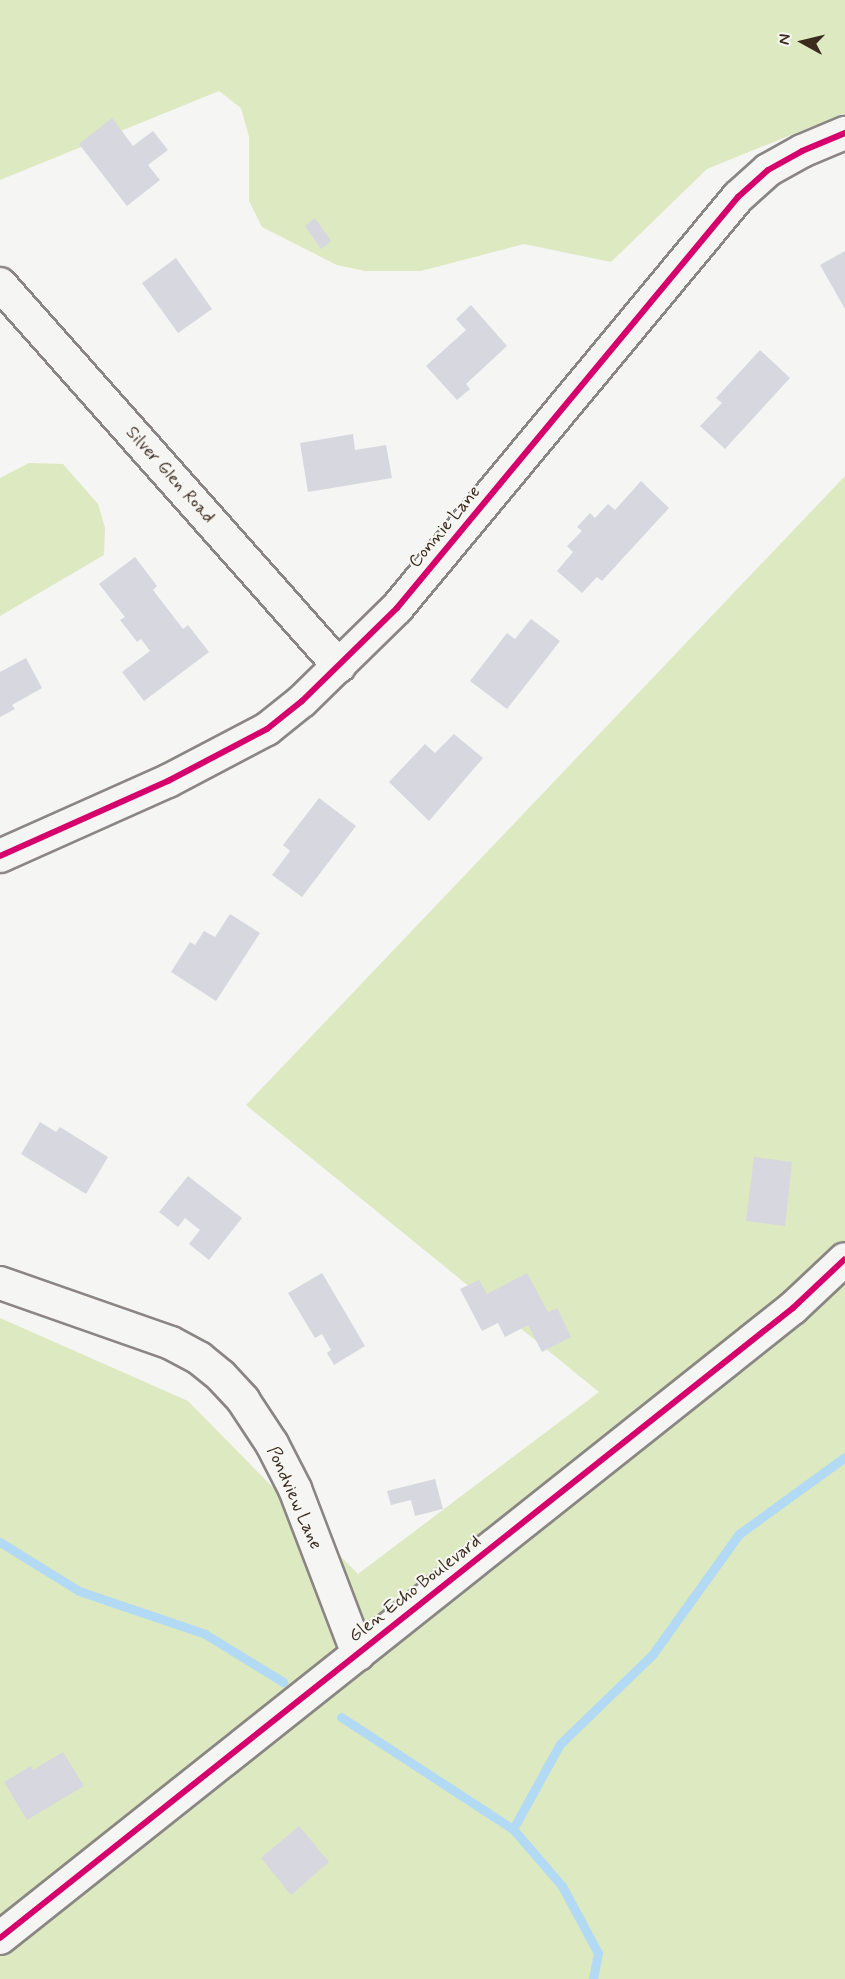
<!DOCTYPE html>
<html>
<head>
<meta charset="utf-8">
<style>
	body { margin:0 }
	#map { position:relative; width:845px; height:1979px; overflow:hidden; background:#f5f5f3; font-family:Mynerve,sans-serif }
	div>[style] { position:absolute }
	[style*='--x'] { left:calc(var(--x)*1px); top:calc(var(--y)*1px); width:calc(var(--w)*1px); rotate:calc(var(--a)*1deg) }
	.green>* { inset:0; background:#dde9c0 }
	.stream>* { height:9px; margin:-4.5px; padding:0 4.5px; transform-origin:4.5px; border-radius:4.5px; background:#b2daf4 }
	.building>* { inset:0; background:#d7d7e0 }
	.roads { filter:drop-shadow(2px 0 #8a8683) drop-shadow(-2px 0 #8a8683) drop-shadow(0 2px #8a8683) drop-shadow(0 -2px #8a8683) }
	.minor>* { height:32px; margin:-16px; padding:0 16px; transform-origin:16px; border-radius:16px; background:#f5f5f3 }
	.cycleway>* { height:6px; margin:-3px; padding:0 3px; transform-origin:3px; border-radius:3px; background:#d6006c }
	span { translate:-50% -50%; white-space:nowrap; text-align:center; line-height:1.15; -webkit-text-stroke:4.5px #f6f6f2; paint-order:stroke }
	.street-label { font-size:18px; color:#3b2a1e }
	.north { position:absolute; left:773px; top:12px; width:60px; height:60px; -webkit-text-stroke:4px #f6f6f2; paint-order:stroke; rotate:278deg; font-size:16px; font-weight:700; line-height:24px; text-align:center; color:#3b2a1e }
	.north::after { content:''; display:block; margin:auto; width:21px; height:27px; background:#3b2a1e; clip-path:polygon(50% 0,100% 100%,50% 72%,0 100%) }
</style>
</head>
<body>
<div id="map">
	<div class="green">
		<i style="clip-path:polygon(0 0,845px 0,845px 113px,707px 169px,611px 262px,524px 244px,421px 271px,365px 271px,337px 265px,262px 227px,249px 201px,249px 137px,241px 108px,219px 91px,0 180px)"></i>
		<i style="clip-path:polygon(29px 463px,63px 464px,98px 504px,105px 528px,104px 555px,0 616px,0 478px)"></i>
		<i style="clip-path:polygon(845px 476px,845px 1979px,0 1979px,0 1318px,188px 1401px,358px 1574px,599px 1392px,246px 1105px)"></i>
	</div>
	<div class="stream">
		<i style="--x:0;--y:1542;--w:93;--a:31.8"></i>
		<i style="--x:79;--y:1591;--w:133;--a:18.8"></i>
		<i style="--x:205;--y:1634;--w:92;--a:31.6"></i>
		<i style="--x:341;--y:1717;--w:205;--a:33.1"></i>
		<i style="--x:513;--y:1829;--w:75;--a:49.3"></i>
		<i style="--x:562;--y:1886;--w:76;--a:61.8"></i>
		<i style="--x:598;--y:1953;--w:26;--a:101"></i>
		<i style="--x:513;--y:1829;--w:97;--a:-61.1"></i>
		<i style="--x:560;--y:1744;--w:128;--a:-44.1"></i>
		<i style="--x:652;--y:1655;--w:149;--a:-54.3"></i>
		<i style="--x:739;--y:1534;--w:131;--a:-36"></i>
	</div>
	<div class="building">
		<i style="clip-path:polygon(112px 118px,133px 146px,153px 131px,168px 150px,148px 165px,160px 180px,127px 206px,79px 144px)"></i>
		<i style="clip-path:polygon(315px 218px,331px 241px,321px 249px,305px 226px)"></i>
		<i style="clip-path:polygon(845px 251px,845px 309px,820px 265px)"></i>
		<i style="clip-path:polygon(176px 258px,212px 309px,178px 333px,142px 283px)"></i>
		<i style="clip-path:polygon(471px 305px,507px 346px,466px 384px,470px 389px,457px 400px,426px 366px,466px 330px,456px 319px)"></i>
		<i style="clip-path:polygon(760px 350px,790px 378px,725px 449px,700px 426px,722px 403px,716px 398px)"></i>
		<i style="clip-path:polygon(353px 434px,355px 450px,386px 445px,392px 478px,308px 492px,300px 443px)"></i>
		<i style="clip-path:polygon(641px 481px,669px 508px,602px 581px,597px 577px,582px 593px,557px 571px,573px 552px,567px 546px,582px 531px,577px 527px,590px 513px,595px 518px,608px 504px,615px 510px)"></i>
		<i style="clip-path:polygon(135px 557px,157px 586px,153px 590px,183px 629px,188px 625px,209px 652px,144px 701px,122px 672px,150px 651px,141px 639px,137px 642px,120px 620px,125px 617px,99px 584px)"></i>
		<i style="clip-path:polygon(531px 619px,560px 641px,507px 709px,470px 681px,507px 633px,515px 639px)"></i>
		<i style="clip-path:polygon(26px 658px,42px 688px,12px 705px,15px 709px,0 717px,0 672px)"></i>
		<i style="clip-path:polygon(454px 734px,483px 758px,429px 821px,389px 782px,425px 744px,435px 753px)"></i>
		<i style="clip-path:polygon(319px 798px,356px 826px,302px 897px,272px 875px,290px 851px,283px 845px)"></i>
		<i style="clip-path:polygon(230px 914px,260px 933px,216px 1001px,171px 972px,190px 942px,195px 945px,204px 931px,215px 937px)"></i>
		<i style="clip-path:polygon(40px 1122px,56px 1132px,60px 1127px,108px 1157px,86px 1194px,21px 1154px)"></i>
		<i style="clip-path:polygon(754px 1157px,792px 1162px,785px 1226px,746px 1221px)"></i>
		<i style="clip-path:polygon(188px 1176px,242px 1218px,209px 1260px,189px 1244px,200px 1230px,185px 1218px,178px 1227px,159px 1212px)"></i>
		<i style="clip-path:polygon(322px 1273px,365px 1346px,334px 1365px,327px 1353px,331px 1350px,322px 1334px,315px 1338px,288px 1293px)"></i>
		<i style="clip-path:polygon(527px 1273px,548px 1312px,557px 1308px,571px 1337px,542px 1352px,528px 1325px,505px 1337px,498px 1323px,482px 1331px,460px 1289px,479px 1280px,487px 1294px)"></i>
		<i style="clip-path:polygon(435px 1479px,443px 1509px,415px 1516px,411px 1500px,391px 1505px,387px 1491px)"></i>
		<i style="clip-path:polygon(63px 1752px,84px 1786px,27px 1820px,4px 1782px,31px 1766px,33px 1770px)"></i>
		<i style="clip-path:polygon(299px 1826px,329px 1862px,291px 1895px,261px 1858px)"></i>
	</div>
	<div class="roads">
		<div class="minor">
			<i style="--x:0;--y:284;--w:511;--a:48.41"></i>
			<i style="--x:0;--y:856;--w:184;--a:-24.1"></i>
			<i style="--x:168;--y:781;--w:112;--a:-27.7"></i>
			<i style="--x:267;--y:729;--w:45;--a:-38.7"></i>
			<i style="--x:302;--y:701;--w:133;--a:-44.4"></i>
			<i style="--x:397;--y:608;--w:534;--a:-50.32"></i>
			<i style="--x:738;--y:197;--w:40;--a:-42"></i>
			<i style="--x:768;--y:170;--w:39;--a:-29"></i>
			<i style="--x:802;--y:151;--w:47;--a:-22.7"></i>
			<i style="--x:0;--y:1283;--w:181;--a:19.3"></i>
			<i style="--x:171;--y:1343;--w:32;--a:28"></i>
			<i style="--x:199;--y:1358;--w:28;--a:39"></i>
			<i style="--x:221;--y:1376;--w:33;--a:47"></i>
			<i style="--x:243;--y:1400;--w:53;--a:56.6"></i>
			<i style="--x:272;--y:1444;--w:51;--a:62.9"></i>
			<i style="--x:295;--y:1489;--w:177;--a:69.1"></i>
			<i style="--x:0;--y:1938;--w:1013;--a:-38.47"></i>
			<i style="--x:793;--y:1308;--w:71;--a:-43.3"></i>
		</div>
	</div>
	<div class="cycleway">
		<i style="--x:0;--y:856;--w:184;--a:-24.1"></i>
		<i style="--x:168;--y:781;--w:112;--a:-27.7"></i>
		<i style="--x:267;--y:729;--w:45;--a:-38.7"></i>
		<i style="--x:302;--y:701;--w:133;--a:-44.4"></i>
		<i style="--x:397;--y:608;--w:534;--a:-50.32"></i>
		<i style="--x:738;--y:197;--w:40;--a:-42"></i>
		<i style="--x:768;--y:170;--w:39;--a:-29"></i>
		<i style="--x:802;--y:151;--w:47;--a:-22.7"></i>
		<i style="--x:0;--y:1938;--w:1013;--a:-38.47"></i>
		<i style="--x:793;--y:1308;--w:71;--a:-43.3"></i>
	</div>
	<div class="street-label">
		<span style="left:170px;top:475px;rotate:48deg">Silver Glen Road</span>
		<span style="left:445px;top:527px;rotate:-50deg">Connie Lane</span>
		<span style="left:294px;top:1498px;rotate:66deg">Pondview Lane</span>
		<span style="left:415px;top:1589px;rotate:-38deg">Glen Echo Boulevard</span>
	</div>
	<div class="north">N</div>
</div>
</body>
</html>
